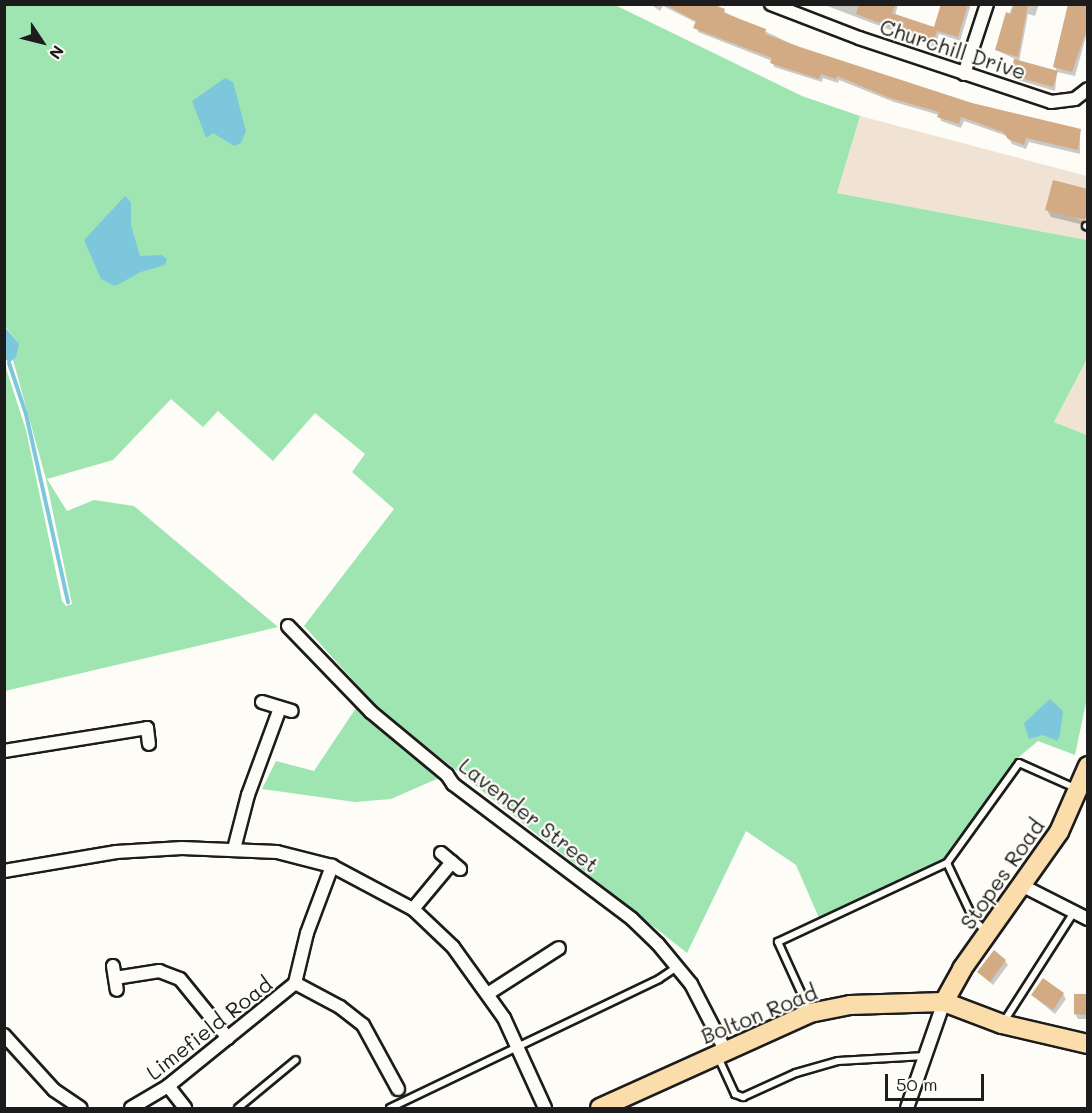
<!DOCTYPE html>
<html>
<head>
<meta charset="utf-8">
<style>
	body { margin:0 }
	#map { position:relative; width:1092px; height:1113px; overflow:hidden; background:#fdfcf7; font-family:Mali,sans-serif }
	div>[style] { position:absolute }
	[style*='--x'] { left:calc(var(--x)*1px); top:calc(var(--y)*1px); width:calc(var(--w)*1px); rotate:calc(var(--a)*1deg) }
	.built>* { inset:0; background:#f0e3d4 }
	.green>* { inset:0; background:#9fe5b2 }
	.water>* { inset:0; background:#7dc7dd }
	.shadow>* { inset:0; background:#0003 }
	.stream>* { height:4px; margin:-2px; padding:0 2px; transform-origin:2px; border-radius:2px; background:#7dc7dd }
	.building>* { inset:0; background:#d2aa84 }
	.roads { filter:drop-shadow(2px 0 #1c1c1c) drop-shadow(-2px 0 #1c1c1c) drop-shadow(0 2px #1c1c1c) drop-shadow(0 -2px #1c1c1c) }
	.service>* { height:6px; margin:-3px; padding:0 3px; transform-origin:3px; border-radius:3px; background:#fdfcf7 }
	.minor>* { height:12px; margin:-6px; padding:0 6px; transform-origin:6px; border-radius:6px; background:#fdfcf7 }
	.primary>* { height:18px; margin:-9px; padding:0 9px; transform-origin:9px; border-radius:9px; background:#fbddab }
	span { translate:-50% -50%; white-space:nowrap; text-align:center; line-height:1.15; -webkit-text-stroke:4.5px #fdfcf7; paint-order:stroke }
	.street-label { font-size:21px; color:#1c1c1c }
	.frame { position:absolute; inset:0; border:6px solid #1c1c1c; pointer-events:none }
	.north { position:absolute; left:12px; top:12px; width:60px; height:60px; -webkit-text-stroke:4px #fdfcf7; paint-order:stroke; rotate:125deg; font-size:16px; font-weight:700; line-height:24px; text-align:center; color:#1c1c1c }
	.north::after { content:''; display:block; margin:auto; width:21px; height:27px; background:#1c1c1c; clip-path:polygon(50% 0,100% 100%,50% 72%,0 100%) }
	.scale { position:absolute; left:885px; top:1074px; width:99px; height:27px; box-sizing:border-box; border:3px solid #1c1c1c; border-top:0; padding-left:8px; font-size:18px; line-height:21px; white-space:nowrap; color:#1c1c1c; -webkit-text-stroke:4px #fdfcf7; paint-order:stroke }
</style>
</head>
<body>
<div id="map">
	<div class="built">
		<i style="clip-path:polygon(860px 116px,1087px 176px,1087px 240px,837px 193px)"></i>
		<i style="clip-path:polygon(1087px 359px,1087px 435px,1054px 422px)"></i>
	</div>
	<div class="green">
		<i style="clip-path:polygon(5px 5px,615px 5px,802px 96px,860px 116px,837px 193px,1087px 240px,1087px 359px,1054px 422px,1087px 435px,1088px 693px,1075px 755px,1038px 741px,1020px 756px,944px 860px,819px 918px,796px 865px,746px 831px,687px 953px,380px 710px,304px 626px,394px 509px,352px 472px,365px 454px,315px 413px,273px 461px,218px 411px,203px 427px,171px 399px,113px 460px,47px 479px,67px 511px,94px 500px,134px 506px,278px 627px,5px 691px,4px 362px,26px 430px,62px 601px,66px 606px,72px 604px,46px 479px,13px 360px,17px 342px,5px 326px)"></i>
		<i style="clip-path:polygon(358px 705px,439px 778px,391px 799px,355px 802px,262px 789px,276px 761px,314px 771px)"></i>
	</div>
	<div class="water">
		<i style="clip-path:polygon(225px 78px,233px 82px,246px 131px,241px 143px,234px 146px,213px 133px,206px 138px,192px 101px)"></i>
		<i style="clip-path:polygon(125px 196px,131px 202px,131px 225px,140px 256px,162px 255px,167px 259px,165px 265px,141px 272px,115px 286px,101px 279px,84px 240px)"></i>
		<i style="clip-path:polygon(4px 326px,19px 344px,16px 357px,9px 363px,5px 358px)"></i>
		<i style="clip-path:polygon(1050px 699px,1063px 711px,1060px 735px,1057px 741px,1043px 735px,1029px 739px,1024px 723px)"></i>
	</div>
	<div class="shadow">
		<i style="clip-path:polygon(650px 4px,708px 4px,800px 48px,971px 104px,1080px 130px,1080px 154px,1029px 142px,1026px 149px,1012px 144px,1007px 136px,964px 121px,961px 128px,941px 121px,939px 115px,894px 102px,839px 80px,838px 83px,823px 78px,822px 82px,774px 67px,772px 61px,698px 32px,697px 23px,663px 6px,660px 11px)"></i>
		<i style="clip-path:polygon(822px 4px,898px 4px,895px 16px,935px 28px,944px 4px,971px 4px,960px 41px,939px 34px,935px 47px)"></i>
		<i style="clip-path:polygon(1013px 4px,1039px 4px,1035px 16px,1028px 14px,1019px 62px,1057px 72px,1055px 91px,1014px 79px,1015px 59px,996px 50px)"></i>
		<i style="clip-path:polygon(1088px 4px,1088px 29px,1075px 76px,1057px 72px,1055px 67px)"></i>
		<i style="clip-path:polygon(1088px 190px,1088px 219px,1050px 209px,1088px 222px,1088px 226px,1051px 217px,1047px 210px)"></i>
		<i style="clip-path:polygon(1005px 961px,1008px 965px,993px 985px,979px 973px)"></i>
		<i style="clip-path:polygon(1063px 994px,1066px 999px,1055px 1014px,1033px 996px)"></i>
		<i style="clip-path:polygon(1088px 996px,1088px 1019px,1078px 1019px,1075px 1014px)"></i>
	</div>
	<div class="stream">
		<i style="--x:9;--y:363;--w:54;--a:71.6"></i>
		<i style="--x:26;--y:414;--w:193;--a:77.4"></i>
	</div>
	<div class="building">
		<i style="clip-path:polygon(664px 4px,712px 4px,725px 9px,724px 13px,766px 29px,765px 34px,800px 47px,972px 103px,1081px 129px,1078px 150px,1026px 138px,1024px 145px,1008px 139px,1003px 132px,961px 117px,959px 124px,937px 117px,939px 112px,890px 98px,837px 76px,836px 79px,821px 74px,819px 79px,770px 63px,772px 58px,693px 28px,696px 21px)"></i>
		<i style="clip-path:polygon(859px 4px,896px 4px,892px 13px,934px 27px,941px 4px,968px 4px,958px 37px,937px 31px,933px 43px,856px 14px)"></i>
		<i style="clip-path:polygon(1014px 4px,1028px 4px,1018px 57px,995px 50px,1006px 12px,1011px 14px)"></i>
		<i style="clip-path:polygon(1068px 4px,1088px 4px,1088px 26px,1072px 72px,1053px 67px)"></i>
		<i style="clip-path:polygon(1014px 59px,1058px 71px,1053px 87px,1010px 75px)"></i>
		<i style="clip-path:polygon(1053px 180px,1088px 189px,1085px 220px,1045px 210px)"></i>
		<i style="clip-path:polygon(994px 950px,1006px 960px,990px 982px,977px 972px)"></i>
		<i style="clip-path:polygon(1043px 978px,1064px 993px,1053px 1010px,1031px 995px)"></i>
		<i style="clip-path:polygon(1074px 994px,1088px 994px,1088px 1015px,1074px 1014px)"></i>
	</div>
	<div class="roads">
		<div class="service">
			<i style="--x:1086;--y:226;--w:2;--a:27"></i>
			<i style="--x:947;--y:863;--w:63;--a:64.7"></i>
			<i style="--x:974;--y:920;--w:18;--a:43"></i>
			<i style="--x:809;--y:1010;--w:75;--a:-114.5"></i>
			<i style="--x:778;--y:942;--w:187;--a:-25.1"></i>
			<i style="--x:947;--y:863;--w:123;--a:-54.2"></i>
			<i style="--x:1019;--y:763;--w:64;--a:24.1"></i>
			<i style="--x:1003;--y:1023;--w:132;--a:-57.4"></i>
			<i style="--x:718;--y:1057;--w:41;--a:65.3"></i>
			<i style="--x:735;--y:1094;--w:9;--a:21"></i>
			<i style="--x:743;--y:1097;--w:58;--a:-24.4"></i>
			<i style="--x:796;--y:1073;--w:44;--a:-15.9"></i>
			<i style="--x:838;--y:1061;--w:87;--a:-3.3"></i>
			<i style="--x:238;--y:1108;--w:75;--a:-39.6"></i>
			<i style="--x:390;--y:1108;--w:298;--a:-25.6"></i>
			<i style="--x:659;--y:979;--w:22;--a:-34"></i>
		</div>
		<div class="minor">
			<i style="--x:771;--y:4;--w:94;--a:21.1"></i>
			<i style="--x:859;--y:38;--w:202;--a:18.4"></i>
			<i style="--x:1051;--y:102;--w:24;--a:-7"></i>
			<i style="--x:1075;--y:99;--w:16;--a:-38"></i>
			<i style="--x:964;--y:74;--w:74;--a:-71.8"></i>
			<i style="--x:288;--y:626;--w:120;--a:46"></i>
			<i style="--x:371;--y:712;--w:99;--a:39.7"></i>
			<i style="--x:447;--y:775;--w:11;--a:56"></i>
			<i style="--x:453;--y:784;--w:224;--a:37"></i>
			<i style="--x:632;--y:919;--w:36;--a:44"></i>
			<i style="--x:658;--y:944;--w:52;--a:50.5"></i>
			<i style="--x:691;--y:984;--w:74;--a:62.7"></i>
			<i style="--x:262;--y:702;--w:31;--a:17"></i>
			<i style="--x:4;--y:751;--w:145;--a:-9.1"></i>
			<i style="--x:147;--y:728;--w:16;--a:83"></i>
			<i style="--x:234;--y:849;--w:56;--a:-75.5"></i>
			<i style="--x:248;--y:795;--w:93;--a:-69.8"></i>
			<i style="--x:441;--y:853;--w:25;--a:40"></i>
			<i style="--x:4;--y:871;--w:114;--a:-9.6"></i>
			<i style="--x:116;--y:852;--w:66;--a:-3.5"></i>
			<i style="--x:182;--y:848;--w:95;--a:2.4"></i>
			<i style="--x:277;--y:852;--w:57;--a:14.3"></i>
			<i style="--x:332;--y:866;--w:92;--a:28"></i>
			<i style="--x:413;--y:909;--w:55;--a:43.5"></i>
			<i style="--x:453;--y:947;--w:87;--a:54.3"></i>
			<i style="--x:504;--y:1018;--w:99;--a:65.5"></i>
			<i style="--x:1023;--y:886;--w:73;--a:26.9"></i>
			<i style="--x:413;--y:909;--w:61;--a:-50.3"></i>
			<i style="--x:113;--y:966;--w:24;--a:81"></i>
			<i style="--x:115;--y:978;--w:45;--a:-9"></i>
			<i style="--x:159;--y:971;--w:22;--a:21"></i>
			<i style="--x:180;--y:979;--w:76;--a:50.9"></i>
			<i style="--x:295;--y:983;--w:51;--a:28.1"></i>
			<i style="--x:340;--y:1007;--w:29;--a:38"></i>
			<i style="--x:363;--y:1025;--w:73;--a:61.3"></i>
			<i style="--x:489;--y:993;--w:83;--a:-32.7"></i>
			<i style="--x:4;--y:1035;--w:74;--a:47.7"></i>
			<i style="--x:54;--y:1090;--w:32;--a:34"></i>
			<i style="--x:168;--y:1086;--w:28;--a:52"></i>
			<i style="--x:131;--y:1108;--w:43;--a:-30.7"></i>
			<i style="--x:168;--y:1086;--w:164;--a:-39"></i>
			<i style="--x:295;--y:983;--w:51;--a:-76.5"></i>
			<i style="--x:307;--y:933;--w:72;--a:-69.5"></i>
			<i style="--x:907;--y:1108;--w:112;--a:-70.8"></i>
		</div>
		<div class="primary">
			<i style="--x:944;--y:1002;--w:38;--a:-61"></i>
			<i style="--x:962;--y:969;--w:168;--a:-54.7"></i>
			<i style="--x:1059;--y:832;--w:72;--a:-66.3"></i>
			<i style="--x:600;--y:1108;--w:230;--a:-24.3"></i>
			<i style="--x:810;--y:1013;--w:41;--a:-11.3"></i>
			<i style="--x:850;--y:1005;--w:94;--a:-1.8"></i>
			<i style="--x:944;--y:1002;--w:62;--a:20.8"></i>
			<i style="--x:1002;--y:1024;--w:88;--a:13.1"></i>
		</div>
	</div>
	<div class="street-label">
		<span style="left:953px;top:49px;rotate:18deg">Churchill Drive</span>
		<span style="left:529px;top:815px;rotate:38deg">Lavender Street</span>
		<span style="left:1002px;top:874px;rotate:-55deg">Stopes Road</span>
		<span style="left:759px;top:1014px;rotate:-22deg">Bolton Road</span>
		<span style="left:209px;top:1028px;rotate:-38deg">Limefield Road</span>
	</div>
	<div class="frame"></div>
	<div class="north">N</div>
	<div class="scale">50 m</div>
</div>
</body>
</html>
